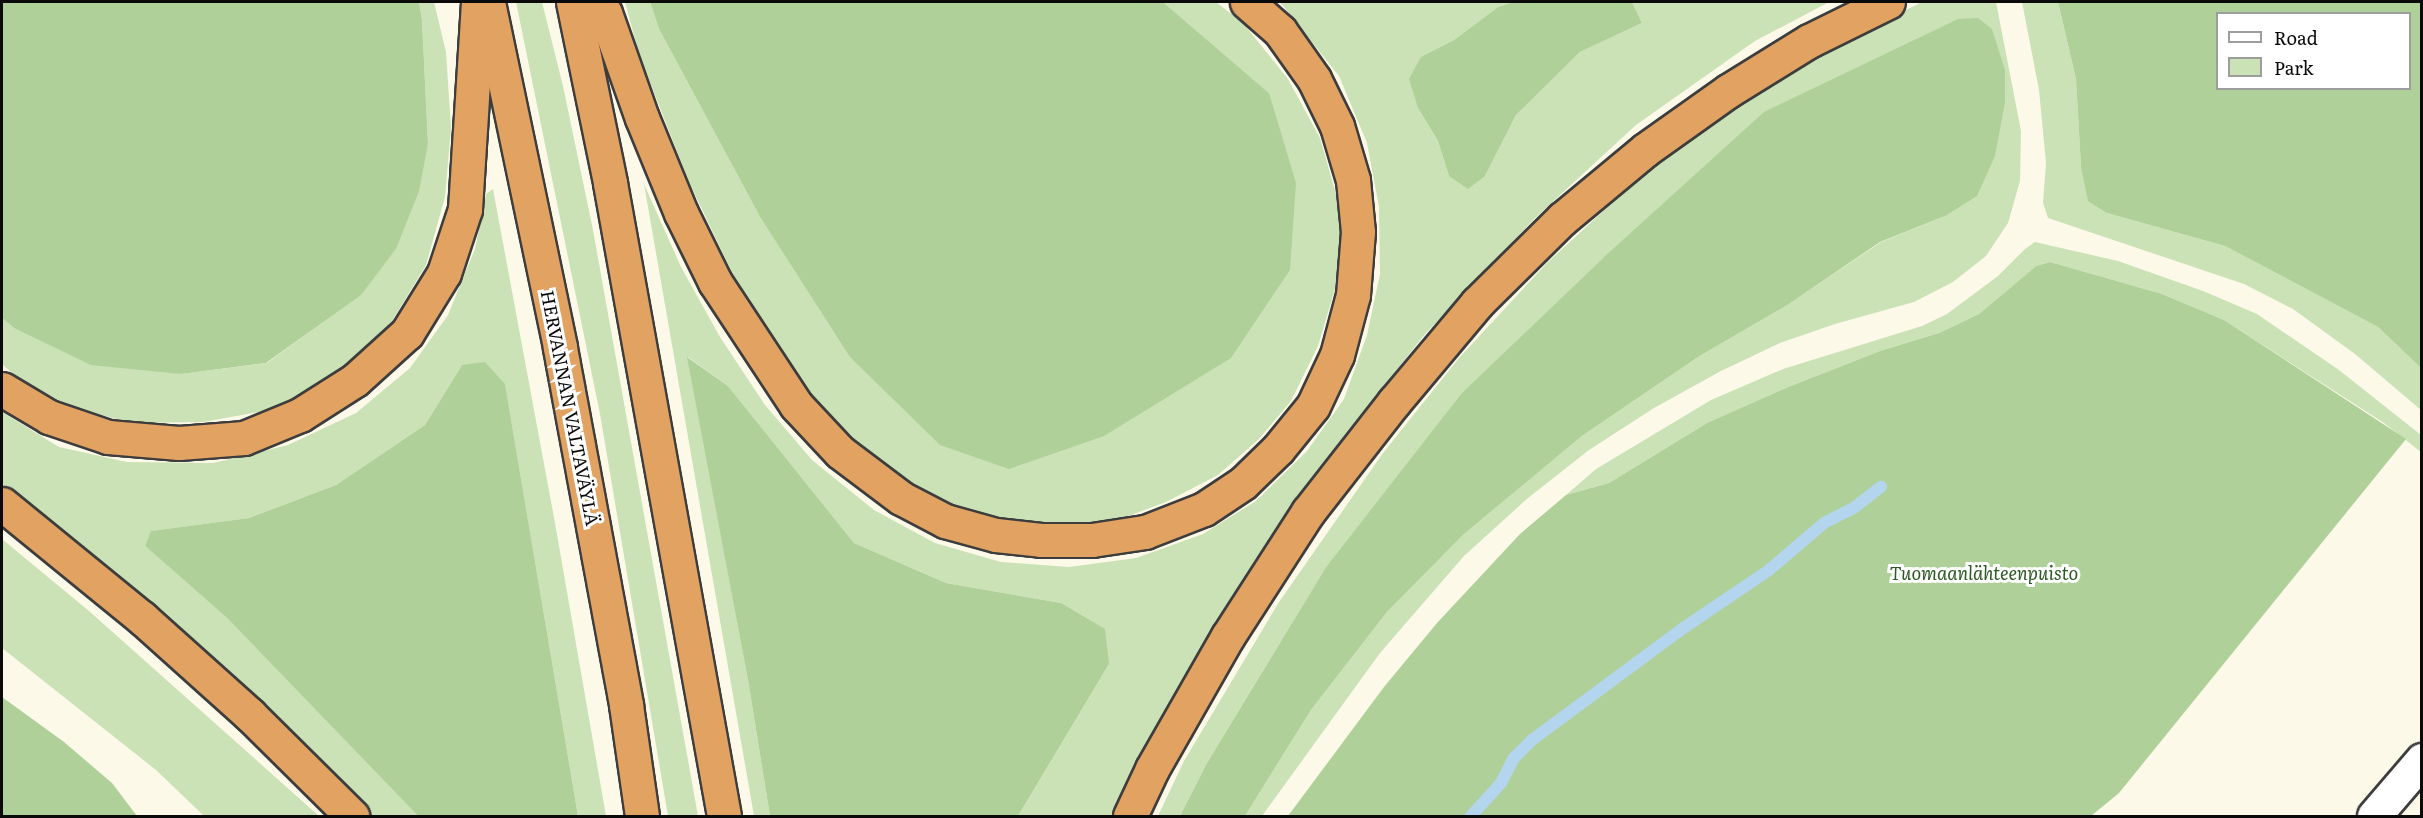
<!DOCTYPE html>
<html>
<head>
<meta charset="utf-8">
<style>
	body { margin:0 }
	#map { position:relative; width:2423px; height:818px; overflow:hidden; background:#fcf9e9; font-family:Literata,serif }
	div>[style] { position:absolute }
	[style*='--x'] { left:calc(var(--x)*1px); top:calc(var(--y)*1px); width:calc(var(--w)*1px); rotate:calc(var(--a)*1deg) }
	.green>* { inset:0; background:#cbe2b7 }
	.forest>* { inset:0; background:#afd099 }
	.stream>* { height:12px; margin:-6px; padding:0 6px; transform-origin:6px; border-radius:6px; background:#b3d5ee }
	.roads { filter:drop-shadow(2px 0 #3d3d3d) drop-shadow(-2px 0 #3d3d3d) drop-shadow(0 2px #3d3d3d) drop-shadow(0 -2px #3d3d3d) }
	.street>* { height:33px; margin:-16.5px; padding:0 16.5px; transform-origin:16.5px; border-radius:16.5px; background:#fff }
	.highway>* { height:33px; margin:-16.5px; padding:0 16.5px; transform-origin:16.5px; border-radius:16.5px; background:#e2a261 }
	span { translate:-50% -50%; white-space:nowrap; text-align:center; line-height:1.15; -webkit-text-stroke:6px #fff; paint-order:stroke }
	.street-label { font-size:18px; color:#0a0a0a }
	.park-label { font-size:18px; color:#2c5823; font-style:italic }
	.frame { position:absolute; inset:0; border:3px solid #0a0a0a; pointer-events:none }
	.legend { position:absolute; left:2216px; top:12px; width:195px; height:78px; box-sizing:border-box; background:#fff; border:2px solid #9d9d9d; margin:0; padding:8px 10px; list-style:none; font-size:18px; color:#0a0a0a }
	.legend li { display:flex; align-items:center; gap:12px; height:30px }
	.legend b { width:30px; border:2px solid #9d9d9d }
</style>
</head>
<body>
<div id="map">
	<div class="green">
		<i style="clip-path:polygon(419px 2px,434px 2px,446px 52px,451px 128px,445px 197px,426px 265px,389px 326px,340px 374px,281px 408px,203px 422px,131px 423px,69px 406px,14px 375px,2px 364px,2px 318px,14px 328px,181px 374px,267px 363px,360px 295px,396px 249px,428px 144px,422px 20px)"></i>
		<i style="clip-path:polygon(516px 2px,542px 2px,563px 86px,593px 230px,698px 816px,668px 816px,600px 414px)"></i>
		<i style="clip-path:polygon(625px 2px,650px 2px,659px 29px,759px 215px,1269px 93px,1163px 2px,1216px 2px,1243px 23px,1288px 79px,1320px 138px,1336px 194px,1341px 238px,1335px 289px,1318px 346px,1291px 401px,1259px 439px,1218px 475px,1166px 502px,1112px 522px,1052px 524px,994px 516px,935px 499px,878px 463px,823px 412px,739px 287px,689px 182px,639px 54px)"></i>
		<i style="clip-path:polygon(1280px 2px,1514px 2px,1498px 7px,1454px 40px,1422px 57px,1418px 108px,1438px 141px,1449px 176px,1485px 176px,1516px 115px,1580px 52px,1642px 23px,1632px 2px,1829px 2px,1755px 41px,1636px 125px,1534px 219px,1425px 334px,1343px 437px,1209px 635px,1144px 754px,1113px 816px,1018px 816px,1109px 664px,1061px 603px,946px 583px,854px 543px,728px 386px,688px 357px,748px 680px,770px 816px,754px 816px,644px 184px,681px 267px,720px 337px,765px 405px,812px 460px,874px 510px,935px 543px,1001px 562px,1069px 567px,1136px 558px,1203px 534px,1256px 501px,1307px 451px,1344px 399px,1367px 335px,1380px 274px,1379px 207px,1367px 143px,1339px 76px)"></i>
		<i style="clip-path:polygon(1922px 2px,1996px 2px,2021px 131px,2020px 181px,2008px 223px,1986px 256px,1953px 282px,1914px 302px,1835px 324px,1780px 343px,1721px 371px,1654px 408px,1589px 450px,1528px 498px,1464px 556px,1380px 653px,1262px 816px,1245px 816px,1311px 710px,1387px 612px,1464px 534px,1582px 436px,1698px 357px,1789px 304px,1881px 242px,1945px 216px,1603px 258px,1462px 394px,1326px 567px,1207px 763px,1180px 816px,1158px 816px,1184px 761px,1279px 602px,1383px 453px,1459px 358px,1547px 263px,1637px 180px,1716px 117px,1812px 57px)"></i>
		<i style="clip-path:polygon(2022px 2px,2058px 2px,2076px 79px,2081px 166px,2107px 213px,2225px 246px,2378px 327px,2421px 368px,2421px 410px,2355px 354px,2293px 309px,2244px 284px,2048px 218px,2043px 203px,2046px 163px,2039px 90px)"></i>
		<i style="clip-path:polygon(493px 189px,555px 523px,606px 816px,578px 816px,505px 385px,462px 365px,425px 425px,336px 485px,249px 518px,152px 531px,145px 546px,227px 618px,418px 816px,370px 816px,278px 721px,2px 483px,2px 412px,59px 447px,127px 462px,213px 463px,288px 445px,356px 413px,410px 368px,448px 315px,475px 249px,486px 194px)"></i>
		<i style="clip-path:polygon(2035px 242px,2118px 261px,2203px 291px,2257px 314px,2339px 370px,2421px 435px,2421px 452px,2384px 423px,2224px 320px,2162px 294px,2050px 262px,2036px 266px,1979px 314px,1939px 333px,1880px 351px,1788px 387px,1707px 423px,1609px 483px,1566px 495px,1596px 469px,1711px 400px,1783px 369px,1922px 326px,1947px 314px,1998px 276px,2025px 249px)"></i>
		<i style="clip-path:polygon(2px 539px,89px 611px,319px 816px,204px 816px,156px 770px,2px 648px)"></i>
	</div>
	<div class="forest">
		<i style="clip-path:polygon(2px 2px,419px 2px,422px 20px,428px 144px,419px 191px,396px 249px,361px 295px,266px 363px,181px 374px,91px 365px,14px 328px,2px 318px)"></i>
		<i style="clip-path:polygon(650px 2px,1163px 2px,1269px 93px,1296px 183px,1290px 270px,1231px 358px,1104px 436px,1009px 469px,940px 445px,850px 357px,759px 215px,659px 29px)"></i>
		<i style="clip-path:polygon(1514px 2px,1632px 2px,1642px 23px,1580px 52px,1516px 115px,1485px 176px,1468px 189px,1449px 176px,1438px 141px,1418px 108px,1409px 79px,1421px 57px,1454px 40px,1498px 7px)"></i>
		<i style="clip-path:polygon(evenodd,2058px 2px,2421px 2px,2421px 368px,2378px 327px,2225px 246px,2107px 213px,2088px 201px,2081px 167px,2076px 79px,2058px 2px,2218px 14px,2410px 14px,2410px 88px,2218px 88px,2218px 14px)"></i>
		<i style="clip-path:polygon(1978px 18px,1992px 29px,2005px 70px,2005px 102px,1995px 156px,1977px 196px,1945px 216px,1880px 242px,1789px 304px,1698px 357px,1582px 436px,1464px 534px,1387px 612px,1311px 710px,1245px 816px,1180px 816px,1207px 763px,1326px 567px,1462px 393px,1603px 258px,1764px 112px,1958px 19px)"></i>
		<i style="clip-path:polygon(2050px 262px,2162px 294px,2224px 320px,2406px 439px,2119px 793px,2091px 816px,1288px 816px,1384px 687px,1437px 623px,1520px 534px,1566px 495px,1609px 483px,1707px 423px,1788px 387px,1880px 351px,1939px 333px,1979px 314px,2036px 266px)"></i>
		<i style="clip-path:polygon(687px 357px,728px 386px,854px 543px,946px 583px,1061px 603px,1105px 629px,1109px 664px,1018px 816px,770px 816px,748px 680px)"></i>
		<i style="clip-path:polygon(485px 362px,505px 384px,578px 816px,418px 816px,227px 618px,145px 546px,151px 531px,249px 518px,336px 485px,425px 425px,462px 365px)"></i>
		<i style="clip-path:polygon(2px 697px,64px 742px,112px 783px,137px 816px,2px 816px)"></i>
	</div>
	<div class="stream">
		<i style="--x:1471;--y:816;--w:45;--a:-47.7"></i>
		<i style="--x:1501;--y:783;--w:28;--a:-63"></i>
		<i style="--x:1514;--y:758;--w:25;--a:-45"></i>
		<i style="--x:1532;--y:740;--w:187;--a:-36.5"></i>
		<i style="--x:1682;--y:629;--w:105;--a:-34.1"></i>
		<i style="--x:1769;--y:570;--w:72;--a:-40.5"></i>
		<i style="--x:1824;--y:523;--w:35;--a:-27"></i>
		<i style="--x:1855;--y:507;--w:33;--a:-38"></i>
	</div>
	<div class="roads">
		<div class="street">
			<i style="--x:2374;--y:816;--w:74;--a:-49.4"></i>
		</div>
		<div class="highway">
			<i style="--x:488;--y:2;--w:353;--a:78.2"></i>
			<i style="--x:560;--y:348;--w:363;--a:79.5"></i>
			<i style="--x:626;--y:705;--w:112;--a:81.8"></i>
			<i style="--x:573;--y:2;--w:185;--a:78.4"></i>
			<i style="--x:610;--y:183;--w:643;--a:79.79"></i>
			<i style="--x:598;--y:2;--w:13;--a:58"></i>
			<i style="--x:605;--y:13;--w:111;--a:70.6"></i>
			<i style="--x:642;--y:118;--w:103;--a:67.7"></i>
			<i style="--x:681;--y:213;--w:77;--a:63.8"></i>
			<i style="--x:715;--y:282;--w:147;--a:56.6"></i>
			<i style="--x:796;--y:405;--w:64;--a:46.9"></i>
			<i style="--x:840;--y:452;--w:76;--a:37"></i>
			<i style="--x:901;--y:498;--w:50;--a:27.6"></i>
			<i style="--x:945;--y:521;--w:53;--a:15.4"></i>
			<i style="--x:996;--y:535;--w:45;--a:6.3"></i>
			<i style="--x:1041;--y:540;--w:51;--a:0"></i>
			<i style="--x:1092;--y:540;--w:54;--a:-8.6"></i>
			<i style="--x:1145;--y:532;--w:63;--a:-21.3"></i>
			<i style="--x:1204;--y:509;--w:47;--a:-33.7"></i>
			<i style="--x:1243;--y:483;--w:49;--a:-44.2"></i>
			<i style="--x:1278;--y:449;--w:55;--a:-50.9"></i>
			<i style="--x:1313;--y:406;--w:56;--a:-64.8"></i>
			<i style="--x:1337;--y:355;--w:62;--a:-75.1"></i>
			<i style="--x:1353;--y:295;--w:63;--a:-85.5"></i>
			<i style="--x:1358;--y:232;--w:52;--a:-95.5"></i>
			<i style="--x:1353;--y:180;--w:56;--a:-106.5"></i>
			<i style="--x:1337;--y:126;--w:52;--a:-116.1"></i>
			<i style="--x:1314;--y:79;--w:59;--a:-125.3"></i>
			<i style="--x:1280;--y:31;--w:44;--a:-138.7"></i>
			<i style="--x:2;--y:389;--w:55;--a:30.8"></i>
			<i style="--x:49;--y:417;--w:62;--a:18.7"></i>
			<i style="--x:108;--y:437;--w:71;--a:4.8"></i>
			<i style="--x:179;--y:443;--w:65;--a:-4.4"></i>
			<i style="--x:244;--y:438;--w:61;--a:-22.3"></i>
			<i style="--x:300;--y:415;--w:65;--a:-32.5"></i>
			<i style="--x:355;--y:380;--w:70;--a:-42.1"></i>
			<i style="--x:407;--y:333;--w:70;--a:-58.3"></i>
			<i style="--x:444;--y:273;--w:67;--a:-71.8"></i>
			<i style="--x:465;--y:209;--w:206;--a:-86.4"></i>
			<i style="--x:2;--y:504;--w:181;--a:39.2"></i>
			<i style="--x:142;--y:618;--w:145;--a:41.9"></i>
			<i style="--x:250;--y:715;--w:144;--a:44.7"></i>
			<i style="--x:1130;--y:816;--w:52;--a:-64.9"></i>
			<i style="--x:1152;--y:769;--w:153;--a:-60.3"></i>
			<i style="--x:1228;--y:636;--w:148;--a:-57.2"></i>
			<i style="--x:1308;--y:512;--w:140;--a:-52"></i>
			<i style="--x:1394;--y:402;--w:129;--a:-50"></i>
			<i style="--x:1477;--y:303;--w:120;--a:-44.7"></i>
			<i style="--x:1562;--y:219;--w:108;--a:-39.7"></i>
			<i style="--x:1645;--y:150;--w:102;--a:-35.4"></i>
			<i style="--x:1728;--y:91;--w:95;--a:-31.7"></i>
			<i style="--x:1809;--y:41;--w:88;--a:-26.3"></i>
		</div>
	</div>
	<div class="street-label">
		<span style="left:570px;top:408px;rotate:79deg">HERVANNAN VALTAVÄYLÄ</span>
	</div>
	<div class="park-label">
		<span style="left:1984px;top:573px">Tuomaanlähteenpuisto</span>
	</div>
	<div class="frame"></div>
	<ul class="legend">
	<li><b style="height:8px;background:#fff"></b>Road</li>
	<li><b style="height:16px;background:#cbe2b7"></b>Park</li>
	</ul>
</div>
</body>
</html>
